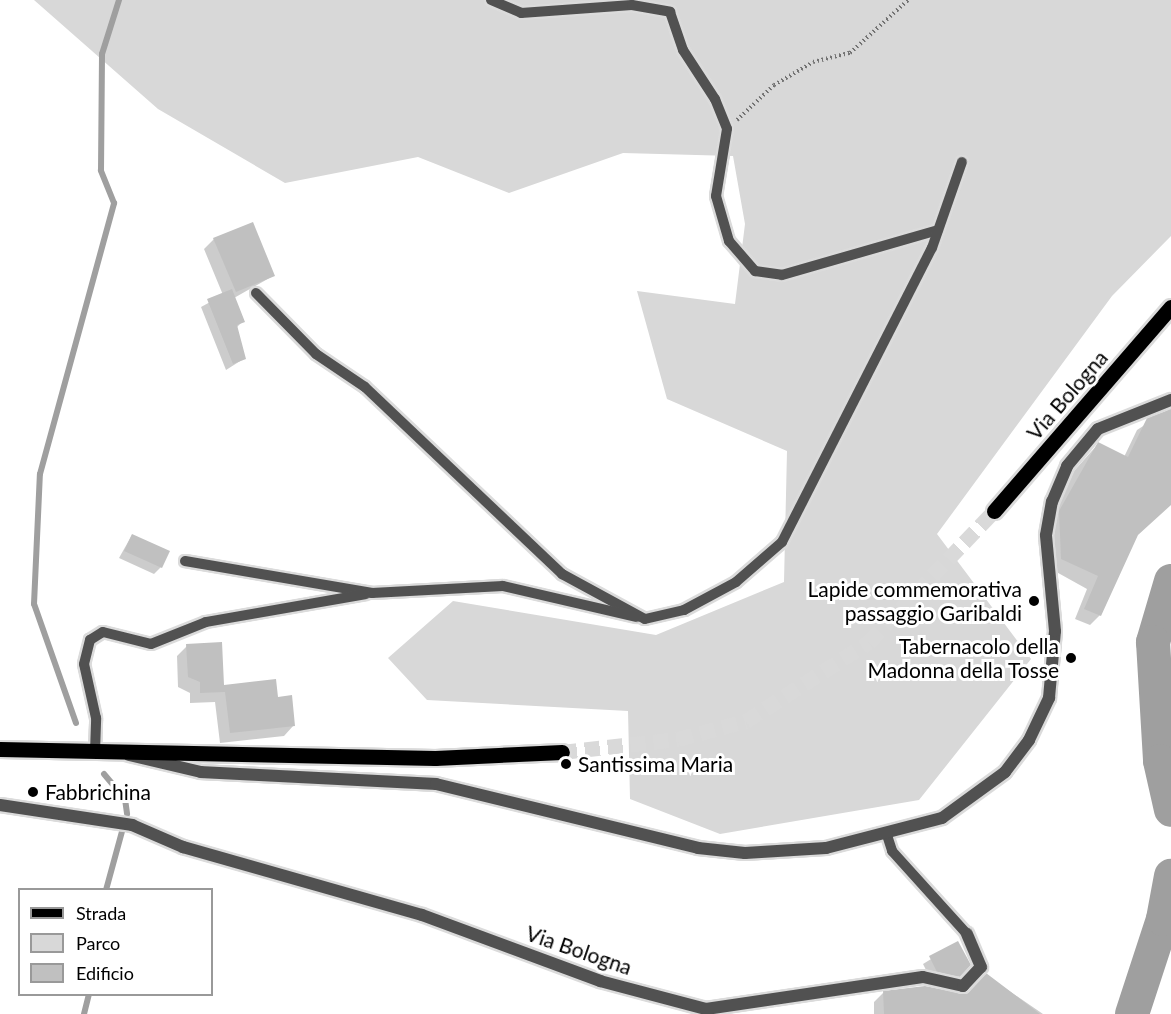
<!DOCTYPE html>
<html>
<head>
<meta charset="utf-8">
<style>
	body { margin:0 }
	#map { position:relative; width:1171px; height:1014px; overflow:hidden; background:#fff; font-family:Lato,sans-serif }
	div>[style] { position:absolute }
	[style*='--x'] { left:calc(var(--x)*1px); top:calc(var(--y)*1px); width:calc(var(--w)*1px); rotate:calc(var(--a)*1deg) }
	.green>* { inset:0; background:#d8d8d8 }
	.shadow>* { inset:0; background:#0003 }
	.stream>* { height:6px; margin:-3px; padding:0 3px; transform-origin:3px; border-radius:3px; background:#9f9f9f }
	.river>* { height:34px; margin:-17px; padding:0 17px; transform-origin:17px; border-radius:17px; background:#9f9f9f }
	.building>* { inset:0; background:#c0c0c0 }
	.primary-tunnel>* { height:15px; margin-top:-7.5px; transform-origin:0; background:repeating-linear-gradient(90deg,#d9d9d9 0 15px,transparent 0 23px) }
	.path>* { height:4px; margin-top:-2px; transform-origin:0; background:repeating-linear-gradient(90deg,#737373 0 1.5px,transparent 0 4.5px) }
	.roads { filter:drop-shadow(2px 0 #dbdbdb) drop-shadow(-2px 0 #dbdbdb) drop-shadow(0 2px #dbdbdb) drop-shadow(0 -2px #dbdbdb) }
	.lane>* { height:10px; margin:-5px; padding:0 5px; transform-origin:5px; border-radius:5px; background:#515151 }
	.street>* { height:12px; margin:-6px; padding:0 6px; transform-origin:6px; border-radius:6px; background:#515151 }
	.primary>* { height:15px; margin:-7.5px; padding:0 7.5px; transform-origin:7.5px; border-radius:7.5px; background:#000 }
	.dots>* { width:16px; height:16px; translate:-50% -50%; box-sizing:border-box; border:3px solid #fff; border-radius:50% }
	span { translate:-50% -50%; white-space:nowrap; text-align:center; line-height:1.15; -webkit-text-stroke:6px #fff; paint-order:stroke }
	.street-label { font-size:21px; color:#000 }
	.poi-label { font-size:21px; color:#000 }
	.right { translate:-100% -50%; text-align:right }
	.left { translate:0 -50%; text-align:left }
	.legend { position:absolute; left:18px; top:888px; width:195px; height:108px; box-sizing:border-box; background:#fff; border:2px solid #999; margin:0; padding:8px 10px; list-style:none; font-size:18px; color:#000 }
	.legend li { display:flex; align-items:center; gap:12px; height:30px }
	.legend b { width:30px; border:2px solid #999 }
</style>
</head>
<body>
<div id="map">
	<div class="green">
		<i style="clip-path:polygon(34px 0,1171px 0,1171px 236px,1112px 296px,937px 534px,1031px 659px,919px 800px,720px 834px,630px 799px,628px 711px,427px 700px,388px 658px,453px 601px,656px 635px,784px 582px,787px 451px,667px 399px,637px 291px,735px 304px,745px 224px,733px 156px,623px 153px,509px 193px,418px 157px,285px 183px,158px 109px)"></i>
	</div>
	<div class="shadow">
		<i style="clip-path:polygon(214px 239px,273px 276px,234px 298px,243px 321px,236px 328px,245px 358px,226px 370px,201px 307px,223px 295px,204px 249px)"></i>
		<i style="clip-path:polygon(1171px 408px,1171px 504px,1136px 536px,1100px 615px,1090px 625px,1075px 619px,1087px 589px,1051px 569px,1049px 525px,1074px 471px,1098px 444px,1124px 457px,1137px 430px)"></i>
		<i style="clip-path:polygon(132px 535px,161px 567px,154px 574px,119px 558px)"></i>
		<i style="clip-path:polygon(187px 646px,223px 686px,276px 698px,294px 725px,284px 736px,220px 743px,215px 702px,190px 703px,190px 693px,178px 687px,177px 656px)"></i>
		<i style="clip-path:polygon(957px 943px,969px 965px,952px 983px,930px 978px,923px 964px)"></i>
		<i style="clip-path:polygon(986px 975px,1043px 1014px,874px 1014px,874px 1002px,883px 993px,965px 996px)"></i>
	</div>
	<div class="stream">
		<i style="--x:76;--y:723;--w:126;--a:-109.4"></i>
		<i style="--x:34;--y:604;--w:130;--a:-87.4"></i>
		<i style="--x:40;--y:474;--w:281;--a:-74.7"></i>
		<i style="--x:114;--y:203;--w:35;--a:-112"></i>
		<i style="--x:101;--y:170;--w:116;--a:-89.5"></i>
		<i style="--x:102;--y:54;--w:57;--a:-72.5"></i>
		<i style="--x:104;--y:774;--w:33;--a:50"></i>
		<i style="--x:125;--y:799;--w:15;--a:82"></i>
		<i style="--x:106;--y:890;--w:64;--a:-74.7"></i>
		<i style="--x:84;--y:1014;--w:21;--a:-76"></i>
	</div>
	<div class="river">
		<i style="--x:1171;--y:581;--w:64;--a:106.4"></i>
		<i style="--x:1153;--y:642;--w:119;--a:86.6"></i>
		<i style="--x:1160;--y:761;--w:50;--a:77.3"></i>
		<i style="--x:1132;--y:1014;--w:100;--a:-71.9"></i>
		<i style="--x:1163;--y:919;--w:44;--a:-79.5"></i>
	</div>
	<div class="building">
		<i style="clip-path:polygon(253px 222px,275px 276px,236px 292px,213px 238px)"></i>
		<i style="clip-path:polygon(232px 289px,245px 322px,237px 325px,246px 359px,233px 364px,207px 299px)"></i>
		<i style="clip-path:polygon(1171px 409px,1171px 505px,1138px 535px,1101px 616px,1084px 609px,1098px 576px,1061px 559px,1059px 511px,1098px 442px,1128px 457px,1147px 418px)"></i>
		<i style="clip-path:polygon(132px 534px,170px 551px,162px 568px,124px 551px)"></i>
		<i style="clip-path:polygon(222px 642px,224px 685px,276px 679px,278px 697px,292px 695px,295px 726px,230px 733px,225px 692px,200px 693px,200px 682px,188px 677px,186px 644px)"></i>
		<i style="clip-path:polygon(958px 941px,971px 965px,960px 977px,937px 972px,929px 956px)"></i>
		<i style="clip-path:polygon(986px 973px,1040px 1014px,884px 1014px,883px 991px,925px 986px,965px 994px)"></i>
	</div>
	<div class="primary-tunnel">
		<i style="--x:562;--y:752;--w:117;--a:-6.4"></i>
		<i style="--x:678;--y:739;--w:70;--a:-14.8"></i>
		<i style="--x:746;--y:721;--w:146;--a:-32.7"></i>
		<i style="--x:869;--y:642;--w:181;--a:-46.3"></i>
	</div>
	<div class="path">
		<i style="--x:737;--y:120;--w:51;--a:-43.4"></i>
		<i style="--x:774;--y:85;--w:45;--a:-30.5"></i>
		<i style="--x:813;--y:62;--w:38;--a:-14"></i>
		<i style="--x:850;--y:53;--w:79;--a:-42.4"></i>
	</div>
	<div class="roads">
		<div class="lane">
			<i style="--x:491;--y:0;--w:33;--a:23"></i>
			<i style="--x:521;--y:13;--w:111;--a:-4.1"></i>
			<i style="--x:632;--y:5;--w:39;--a:10"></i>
			<i style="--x:670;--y:12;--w:40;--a:71.1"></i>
			<i style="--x:683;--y:50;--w:59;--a:56.9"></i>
			<i style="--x:715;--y:99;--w:32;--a:68"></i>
			<i style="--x:727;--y:129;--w:68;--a:99.3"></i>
			<i style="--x:716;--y:196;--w:47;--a:73.9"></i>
			<i style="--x:729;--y:241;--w:40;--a:49"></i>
			<i style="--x:755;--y:271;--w:27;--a:8"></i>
			<i style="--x:782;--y:275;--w:162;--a:-16.1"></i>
			<i style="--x:256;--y:293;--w:86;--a:45.5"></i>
			<i style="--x:316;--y:354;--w:59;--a:34"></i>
			<i style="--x:365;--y:387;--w:272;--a:43.5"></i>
			<i style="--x:562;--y:574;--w:94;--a:28.5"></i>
			<i style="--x:645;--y:619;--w:40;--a:-13"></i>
			<i style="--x:684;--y:610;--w:59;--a:-28.3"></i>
			<i style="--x:736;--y:582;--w:61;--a:-41"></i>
			<i style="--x:782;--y:542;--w:330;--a:-63"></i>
			<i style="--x:932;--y:248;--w:91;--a:-70.8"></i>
			<i style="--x:185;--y:561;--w:190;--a:9.7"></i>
			<i style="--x:372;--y:593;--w:131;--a:-3.1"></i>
			<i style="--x:503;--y:586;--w:137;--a:13.1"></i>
			<i style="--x:95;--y:752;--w:34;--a:-88"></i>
			<i style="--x:96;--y:718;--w:55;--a:-102.5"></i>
			<i style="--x:84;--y:664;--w:25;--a:-76"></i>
			<i style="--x:90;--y:640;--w:15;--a:-32"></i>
			<i style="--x:103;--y:632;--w:49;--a:14"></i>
			<i style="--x:151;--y:644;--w:59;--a:-21.8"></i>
			<i style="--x:206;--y:622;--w:162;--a:-9.9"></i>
			<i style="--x:886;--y:832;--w:20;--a:72"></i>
			<i style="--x:892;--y:851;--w:112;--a:47.9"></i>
		</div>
		<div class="street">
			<i style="--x:129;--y:755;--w:74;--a:13.3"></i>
			<i style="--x:201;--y:772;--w:235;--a:2.9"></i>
			<i style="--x:436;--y:784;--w:270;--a:13.7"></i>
			<i style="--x:698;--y:848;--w:47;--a:6.1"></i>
			<i style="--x:745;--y:853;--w:81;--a:-3.5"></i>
			<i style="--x:826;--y:848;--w:120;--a:-14.5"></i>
			<i style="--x:942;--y:818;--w:78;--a:-36.1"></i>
			<i style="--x:1005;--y:772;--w:40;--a:-53"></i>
			<i style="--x:1029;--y:740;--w:47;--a:-64.5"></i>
			<i style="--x:1049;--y:698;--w:67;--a:-84.9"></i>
			<i style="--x:1055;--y:631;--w:96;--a:-95.4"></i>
			<i style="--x:1046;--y:535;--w:34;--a:-80"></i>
			<i style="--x:1052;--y:502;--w:39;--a:-67"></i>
			<i style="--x:1067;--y:466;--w:48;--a:-50"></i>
			<i style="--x:1098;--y:429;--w:79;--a:-21.7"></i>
			<i style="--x:0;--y:805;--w:134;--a:8.6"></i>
			<i style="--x:132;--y:825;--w:56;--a:23.3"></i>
			<i style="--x:183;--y:847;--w:248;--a:15.9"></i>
			<i style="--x:422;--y:915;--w:190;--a:20.3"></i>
			<i style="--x:600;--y:981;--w:110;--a:14.8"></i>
			<i style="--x:706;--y:1009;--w:219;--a:-8.4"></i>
			<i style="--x:923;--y:977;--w:41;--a:12.7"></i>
			<i style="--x:963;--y:986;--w:26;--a:-47"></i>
			<i style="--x:981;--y:967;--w:36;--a:-113"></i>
		</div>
		<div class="primary">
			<i style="--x:994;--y:511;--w:270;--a:-49.1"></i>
			<i style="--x:0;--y:749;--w:435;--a:1.2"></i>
			<i style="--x:435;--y:758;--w:127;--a:-2.7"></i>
		</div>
	</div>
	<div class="dots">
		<i style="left:1034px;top:601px;background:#000"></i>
		<i style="left:1071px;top:658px;background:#000"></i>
		<i style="left:566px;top:764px;background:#000"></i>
		<i style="left:33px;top:792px;background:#000"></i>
	</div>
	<div class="street-label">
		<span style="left:1067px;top:395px;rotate:-49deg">Via Bologna</span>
		<span style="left:579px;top:950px;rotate:19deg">Via Bologna</span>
	</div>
	<div class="poi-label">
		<span class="right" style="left:1022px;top:601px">Lapide commemorativa<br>passaggio Garibaldi</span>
		<span class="right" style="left:1059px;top:658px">Tabernacolo della<br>Madonna della Tosse</span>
		<span class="left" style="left:578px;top:764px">Santissima Maria</span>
		<span class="left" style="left:45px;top:792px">Fabbrichina</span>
	</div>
	<ul class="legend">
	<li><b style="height:8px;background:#000"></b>Strada</li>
	<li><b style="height:16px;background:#d8d8d8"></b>Parco</li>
	<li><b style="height:16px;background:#c0c0c0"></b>Edificio</li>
	</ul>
</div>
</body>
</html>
